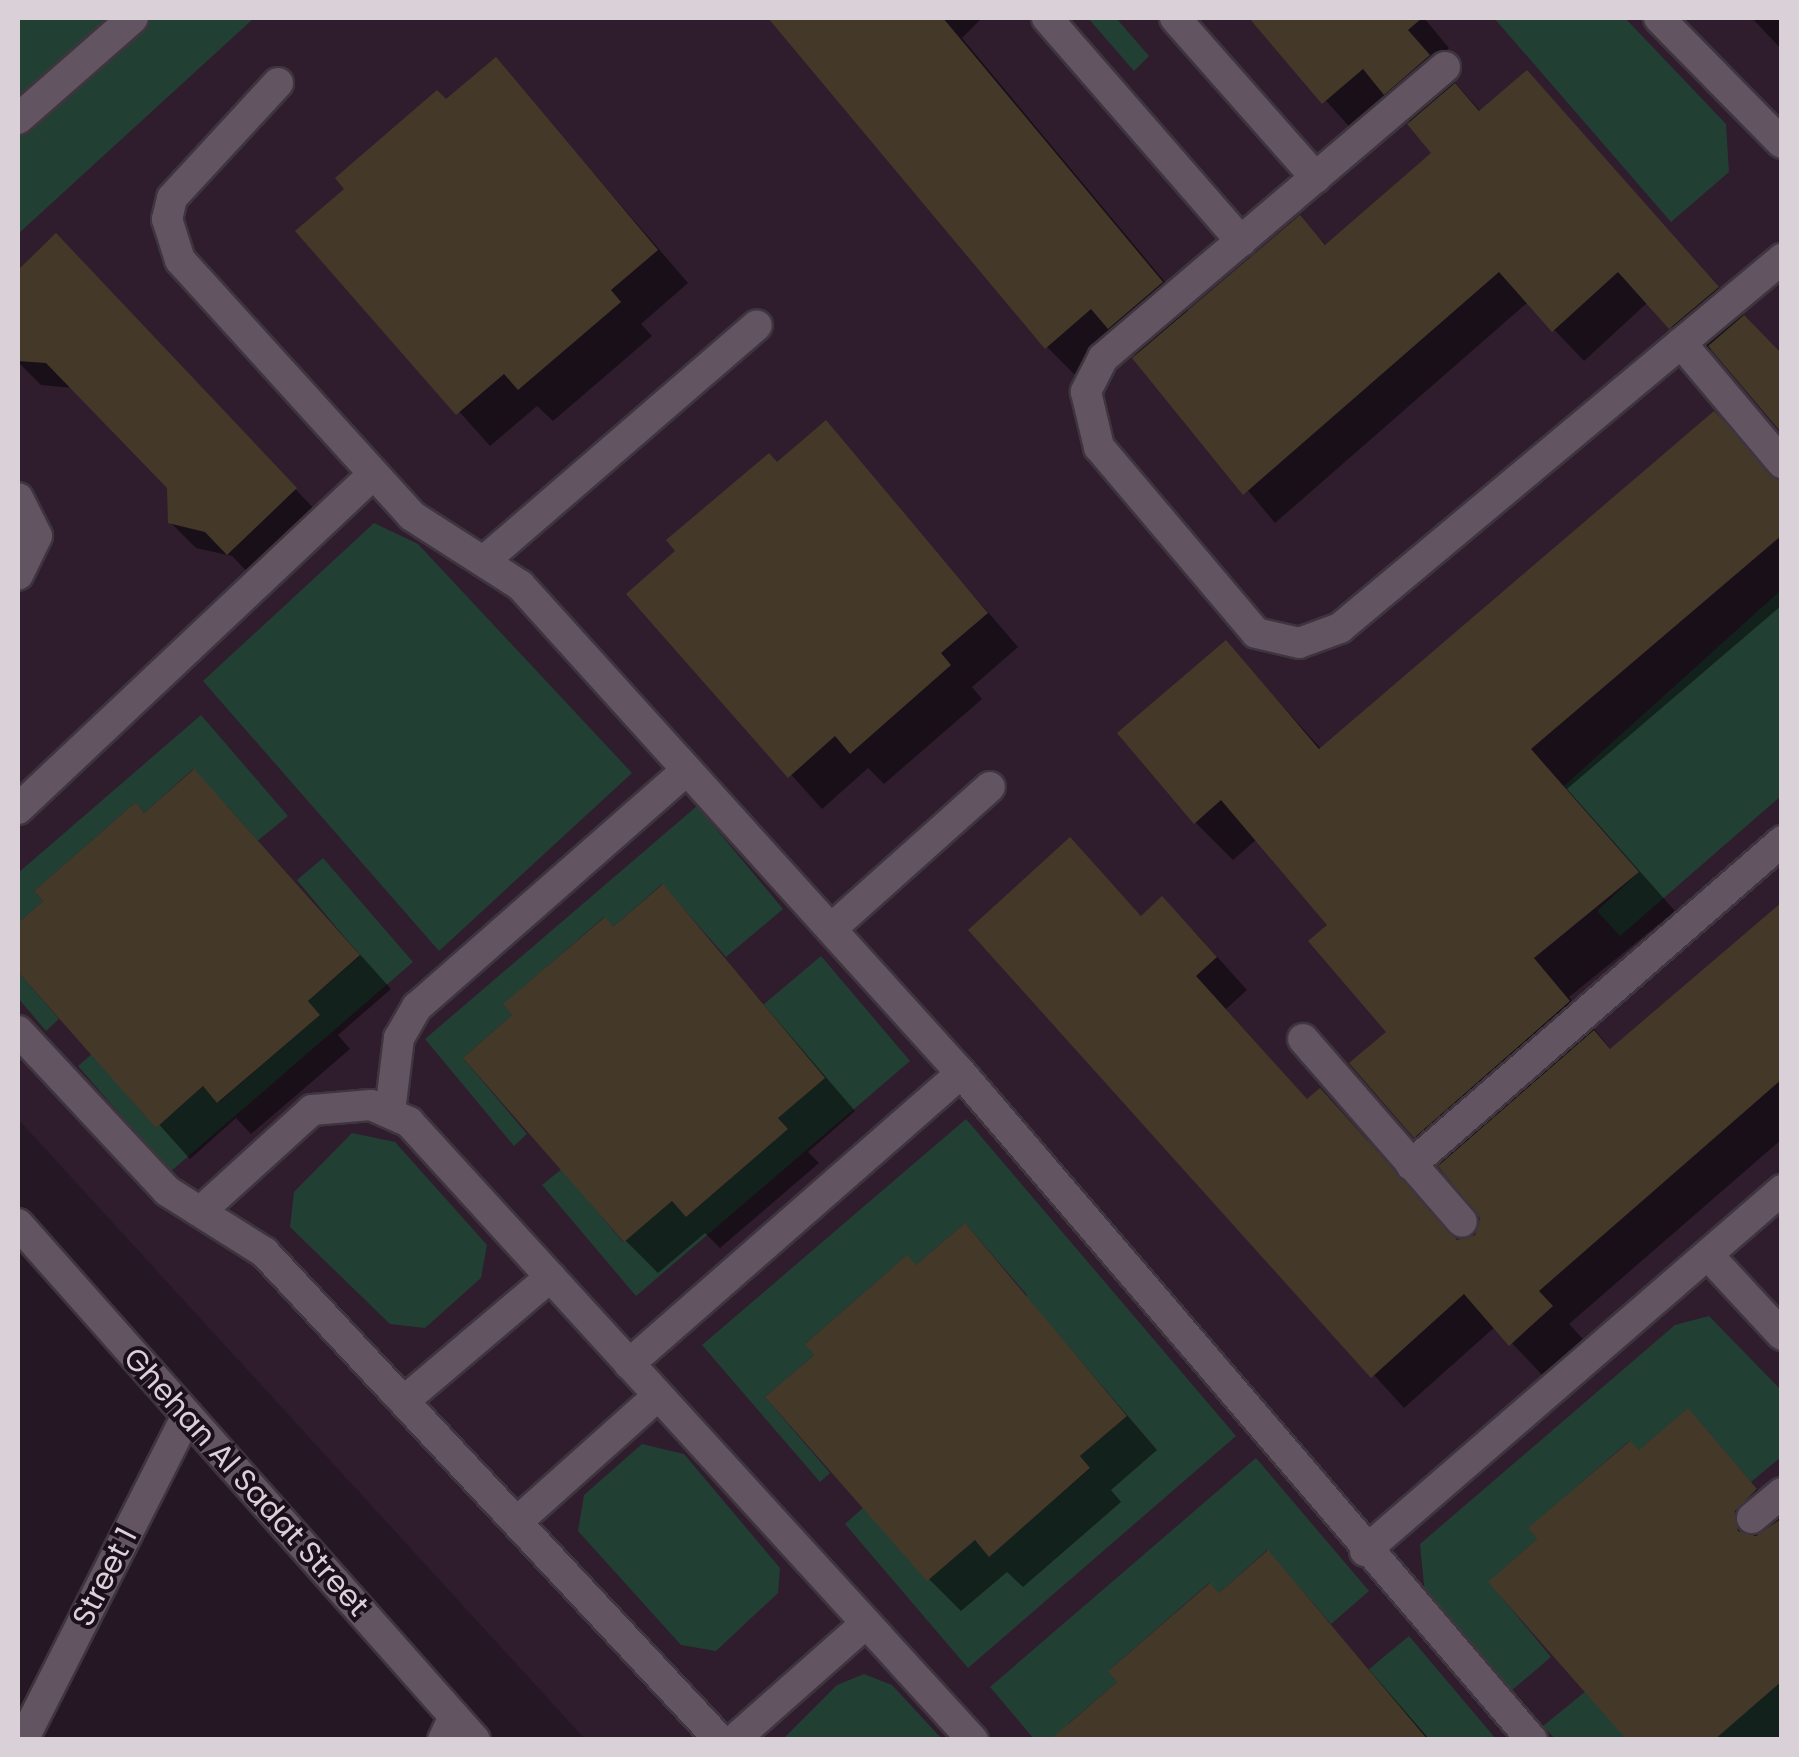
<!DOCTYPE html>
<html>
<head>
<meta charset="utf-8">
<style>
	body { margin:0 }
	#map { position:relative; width:1799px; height:1757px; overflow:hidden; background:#251824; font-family:Poppins,sans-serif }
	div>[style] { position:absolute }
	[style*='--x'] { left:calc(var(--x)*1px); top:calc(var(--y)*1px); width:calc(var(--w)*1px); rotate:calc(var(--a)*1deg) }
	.built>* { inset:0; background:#2f1d2e }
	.green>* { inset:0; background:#223f33 }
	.shadow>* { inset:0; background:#0007 }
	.building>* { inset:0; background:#443929 }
	.roads { filter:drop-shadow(2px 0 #3e353e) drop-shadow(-2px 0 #3e353e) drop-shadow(0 2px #3e353e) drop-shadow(0 -2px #3e353e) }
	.service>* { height:30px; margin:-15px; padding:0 15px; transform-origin:15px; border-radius:15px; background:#635462 }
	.minor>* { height:30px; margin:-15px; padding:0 15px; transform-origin:15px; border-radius:15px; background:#635462 }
	.secondary>* { height:30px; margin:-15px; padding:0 15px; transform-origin:15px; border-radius:15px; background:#635462 }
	span { translate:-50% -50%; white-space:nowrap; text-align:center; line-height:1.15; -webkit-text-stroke:8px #1b0f1b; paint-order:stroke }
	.street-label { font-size:30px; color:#d9d0d8 }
	.frame { position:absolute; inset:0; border:20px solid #d9d0d8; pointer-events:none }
</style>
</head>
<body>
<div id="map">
	<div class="built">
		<i style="clip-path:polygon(18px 18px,1781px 18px,1781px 1739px,585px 1739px,18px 1119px)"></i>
	</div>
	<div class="green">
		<i style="clip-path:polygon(18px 18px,254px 18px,18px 234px)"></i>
		<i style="clip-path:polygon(1088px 18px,1116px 18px,1149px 56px,1134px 71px)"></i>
		<i style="clip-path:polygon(1494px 18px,1625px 18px,1726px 124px,1729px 172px,1671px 222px)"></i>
		<i style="clip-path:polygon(374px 523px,418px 544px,632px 773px,439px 951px,203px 681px)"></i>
		<i style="clip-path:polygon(1781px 590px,1781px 796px,1620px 936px,1597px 911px,1639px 872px,1564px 786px)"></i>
		<i style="clip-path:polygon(201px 715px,288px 816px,256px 842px,193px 769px,144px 813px,136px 802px,34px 891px,43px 901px,18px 923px,18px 873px)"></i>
		<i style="clip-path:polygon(697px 806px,783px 909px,726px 957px,662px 884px,613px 927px,604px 917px,504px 1004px,512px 1015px,463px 1058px,527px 1134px,514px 1146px,425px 1039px)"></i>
		<i style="clip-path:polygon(323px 858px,413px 962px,170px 1172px,78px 1066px,92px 1054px,156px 1128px,203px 1086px,218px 1103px,320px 1015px,308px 1001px,360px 956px,297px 880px)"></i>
		<i style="clip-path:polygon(821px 956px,910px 1061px,636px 1296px,542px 1185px,562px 1169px,623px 1242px,672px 1201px,686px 1217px,788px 1129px,778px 1118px,763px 1005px)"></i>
		<i style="clip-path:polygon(18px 972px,59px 1019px,46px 1031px,18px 998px)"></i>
		<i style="clip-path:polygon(966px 1119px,1236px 1436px,968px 1668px,845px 1524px,864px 1507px,975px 1540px,989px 1556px,1090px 1469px,1080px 1456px,1127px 1416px,967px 1347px,1027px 1295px,965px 1223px,916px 1265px,906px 1256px,806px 1343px,814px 1355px,765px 1397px,830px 1473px,820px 1482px,702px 1345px)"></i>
		<i style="clip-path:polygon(352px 1133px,395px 1142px,487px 1245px,481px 1278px,425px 1328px,390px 1324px,290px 1227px,294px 1192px)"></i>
		<i style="clip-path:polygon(1709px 1316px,1781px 1390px,1781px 1457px,1751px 1482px,1688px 1409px,1639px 1450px,1629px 1441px,1529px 1528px,1537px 1539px,1489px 1582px,1551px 1657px,1511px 1691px,1425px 1595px,1420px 1544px,1675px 1325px)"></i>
		<i style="clip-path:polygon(642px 1444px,684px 1454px,780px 1568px,778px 1593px,716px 1651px,681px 1645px,578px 1531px,584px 1495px)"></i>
		<i style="clip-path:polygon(1256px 1458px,1369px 1591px,1331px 1624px,1267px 1550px,1219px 1593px,1209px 1583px,1109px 1670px,1117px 1682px,1068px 1724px,1081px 1739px,1034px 1739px,990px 1687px)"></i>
		<i style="clip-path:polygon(1409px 1636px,1496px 1739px,1428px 1739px,1368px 1670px)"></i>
		<i style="clip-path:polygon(864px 1674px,892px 1685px,942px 1739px,783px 1739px,837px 1685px)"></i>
		<i style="clip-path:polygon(1781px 1681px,1781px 1739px,1714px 1739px)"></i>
		<i style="clip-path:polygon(1586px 1691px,1627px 1739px,1555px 1739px,1543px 1726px)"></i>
	</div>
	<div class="shadow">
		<i style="clip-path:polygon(770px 18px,982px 18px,962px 38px,1190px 312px,1300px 218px,1327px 246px,1434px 153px,1393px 100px,1355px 133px,1252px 18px,1424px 18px,1449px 48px,1435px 60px,1481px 112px,1527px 73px,1747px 319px,1701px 358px,1648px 302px,1584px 361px,1528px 302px,1275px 523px,1124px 341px,1079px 379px,1047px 347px)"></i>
		<i style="clip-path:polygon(1752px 18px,1782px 18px,1782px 50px)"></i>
		<i style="clip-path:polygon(496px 60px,688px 283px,641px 324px,652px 336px,553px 421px,537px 406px,490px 446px,298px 231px)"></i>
		<i style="clip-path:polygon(55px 237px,320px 515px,254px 579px,232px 556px,196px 548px,170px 522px,169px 487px,73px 388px,41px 385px,18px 362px,18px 273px)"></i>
		<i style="clip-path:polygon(826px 424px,1018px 647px,972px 687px,982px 699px,884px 784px,868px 768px,822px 809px,630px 595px)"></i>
		<i style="clip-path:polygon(1774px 479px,1782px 479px,1782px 605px,1567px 789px,1675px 911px,1569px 997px,1612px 1051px,1782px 905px,1782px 1139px,1569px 1324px,1583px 1339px,1543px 1376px,1496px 1326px,1404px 1408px,971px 930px,1101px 872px,1143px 918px,1194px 931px,1247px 990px,1226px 1009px,1308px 1101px,1320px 1091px,1452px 1238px,1468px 1243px,1483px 1217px,1416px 1136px,1390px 1032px,1331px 925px,1257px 839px,1233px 860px,1195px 822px,1226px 643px,1322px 750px)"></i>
		<i style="clip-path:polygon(136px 805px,146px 815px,226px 805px,391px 989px,338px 1035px,350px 1049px,251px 1134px,236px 1118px,190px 1159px,18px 967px,18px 927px)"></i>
		<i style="clip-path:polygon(663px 887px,855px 1111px,808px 1152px,819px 1163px,720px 1248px,705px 1233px,658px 1273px,625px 1240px)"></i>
		<i style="clip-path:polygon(965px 1226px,1157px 1450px,1111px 1490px,1121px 1502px,1023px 1587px,1007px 1572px,961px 1611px,929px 1579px,916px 1268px)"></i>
		<i style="clip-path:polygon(1688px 1412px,1782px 1517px,1782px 1740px,1630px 1740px,1639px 1454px)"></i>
		<i style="clip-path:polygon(1268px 1553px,1430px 1740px,1085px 1740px,1219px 1596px)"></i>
	</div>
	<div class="building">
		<i style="clip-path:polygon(768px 18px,943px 18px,1163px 282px,1108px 329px,1091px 309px,1045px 349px)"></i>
		<i style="clip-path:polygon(1249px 18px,1422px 18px,1408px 30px,1430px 55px,1384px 95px,1363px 69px,1322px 104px)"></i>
		<i style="clip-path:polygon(496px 57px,658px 250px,611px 290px,621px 302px,518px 390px,504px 374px,456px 415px,295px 231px,344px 189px,335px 178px,437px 90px,446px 99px)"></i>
		<i style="clip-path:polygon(1527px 70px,1719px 287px,1669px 329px,1618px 272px,1552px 332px,1499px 272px,1243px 495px,1132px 358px,1300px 215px,1325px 245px,1431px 153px,1407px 124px,1455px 83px,1479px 111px)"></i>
		<i style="clip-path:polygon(56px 233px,297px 488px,227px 555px,205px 532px,168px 523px,167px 488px,46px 363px,18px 361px,18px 270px)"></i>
		<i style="clip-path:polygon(1744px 315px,1782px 354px,1782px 433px,1708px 346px)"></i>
		<i style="clip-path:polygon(1714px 411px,1782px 481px,1782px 535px,1531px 749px,1639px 872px,1534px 958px,1570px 1001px,1414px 1138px,1349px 1063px,1386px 1032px,1308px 941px,1327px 925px,1221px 800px,1194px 824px,1117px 733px,1226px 640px,1319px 749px)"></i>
		<i style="clip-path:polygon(826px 420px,988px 613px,941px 653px,951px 665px,850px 754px,835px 736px,788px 778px,626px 594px,675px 551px,666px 540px,769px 453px,777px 462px)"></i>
		<i style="clip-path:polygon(194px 769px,360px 955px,308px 1001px,320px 1015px,217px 1103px,203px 1086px,156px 1128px,18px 972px,18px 923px,43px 901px,34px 891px,136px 802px,144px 813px)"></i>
		<i style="clip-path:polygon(1070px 837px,1141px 916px,1162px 896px,1217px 957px,1196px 976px,1307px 1099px,1320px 1088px,1457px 1240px,1475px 1235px,1480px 1218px,1438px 1166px,1594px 1030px,1610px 1049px,1782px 902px,1782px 1079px,1539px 1291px,1553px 1306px,1509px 1346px,1464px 1294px,1371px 1378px,968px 930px)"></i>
		<i style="clip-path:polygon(663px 884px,825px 1078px,778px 1118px,788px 1129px,686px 1217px,672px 1201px,624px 1242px,463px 1058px,512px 1015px,503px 1004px,605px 917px,613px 927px)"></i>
		<i style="clip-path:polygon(965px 1223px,1127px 1416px,1080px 1456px,1090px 1468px,989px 1557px,975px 1540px,927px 1581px,765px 1397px,814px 1355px,805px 1344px,907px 1255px,916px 1265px)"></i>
		<i style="clip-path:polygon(1688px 1408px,1757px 1489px,1735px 1511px,1738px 1531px,1756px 1536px,1782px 1518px,1782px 1681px,1714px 1740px,1627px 1740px,1488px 1582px,1537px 1539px,1528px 1528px,1630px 1441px,1639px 1450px)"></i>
		<i style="clip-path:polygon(1268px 1550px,1428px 1740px,1050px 1740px,1117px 1682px,1108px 1671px,1210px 1583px,1219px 1593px)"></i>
	</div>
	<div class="roads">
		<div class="service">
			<i style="--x:1047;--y:18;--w:296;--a:49"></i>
			<i style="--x:1175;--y:18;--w:213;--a:48.6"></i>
			<i style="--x:1659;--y:18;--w:175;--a:45.5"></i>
			<i style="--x:1445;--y:67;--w:449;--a:139.6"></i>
			<i style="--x:1103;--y:358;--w:38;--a:117"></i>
			<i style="--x:1086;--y:392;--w:57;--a:76.7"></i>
			<i style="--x:1099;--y:447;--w:243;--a:49.8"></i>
			<i style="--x:1256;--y:633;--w:44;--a:13.1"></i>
			<i style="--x:1299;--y:643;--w:44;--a:-20.1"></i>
			<i style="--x:1340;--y:628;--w:576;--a:-39.86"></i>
			<i style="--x:1681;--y:343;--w:157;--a:49.9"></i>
			<i style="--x:1303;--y:1039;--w:242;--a:49"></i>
			<i style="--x:1411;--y:1165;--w:493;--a:-41.1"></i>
		</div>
		<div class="minor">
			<i style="--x:278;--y:83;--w:156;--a:132.7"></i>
			<i style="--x:172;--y:198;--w:22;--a:103"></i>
			<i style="--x:167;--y:219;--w:43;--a:72.4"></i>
			<i style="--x:180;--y:260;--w:345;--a:47.8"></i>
			<i style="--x:412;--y:516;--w:128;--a:32.6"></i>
			<i style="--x:520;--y:585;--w:658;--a:47.9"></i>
			<i style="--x:961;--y:1073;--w:878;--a:49.43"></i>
			<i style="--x:18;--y:119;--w:153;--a:-41.3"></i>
			<i style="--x:18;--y:498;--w:42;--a:63.4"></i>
			<i style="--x:37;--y:536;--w:43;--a:116"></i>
			<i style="--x:485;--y:560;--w:359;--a:-40.8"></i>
			<i style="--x:18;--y:809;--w:487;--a:-43.3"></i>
			<i style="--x:831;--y:929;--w:213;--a:-41.8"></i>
			<i style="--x:18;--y:1031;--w:219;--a:47"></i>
			<i style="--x:167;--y:1191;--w:115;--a:32.2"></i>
			<i style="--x:264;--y:1252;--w:668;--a:46.94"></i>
			<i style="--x:390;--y:1112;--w:75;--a:-83.1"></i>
			<i style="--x:399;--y:1038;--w:36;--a:-60"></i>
			<i style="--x:417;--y:1007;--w:359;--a:-41.3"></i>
			<i style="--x:201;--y:1211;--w:150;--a:-42.3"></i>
			<i style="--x:312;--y:1110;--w:59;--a:-4.8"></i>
			<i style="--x:371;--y:1105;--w:42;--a:24.1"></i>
			<i style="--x:409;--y:1122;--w:837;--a:47.62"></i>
			<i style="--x:1708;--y:1255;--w:109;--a:47.2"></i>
			<i style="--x:629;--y:1364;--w:441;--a:-41.2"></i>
			<i style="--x:404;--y:1401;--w:192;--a:-40.3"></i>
			<i style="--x:1752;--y:1518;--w:39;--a:-40"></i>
			<i style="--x:518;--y:1521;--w:188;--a:-41.8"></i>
			<i style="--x:1365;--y:1551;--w:552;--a:-40.88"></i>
			<i style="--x:23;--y:1740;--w:364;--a:-63.2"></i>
			<i style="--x:443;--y:1740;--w:26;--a:-65"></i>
			<i style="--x:734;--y:1740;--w:174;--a:-41.5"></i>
		</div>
		<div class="secondary">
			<i style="--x:18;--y:1224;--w:689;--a:48.47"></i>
		</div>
	</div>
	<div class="street-label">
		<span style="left:246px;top:1482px;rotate:48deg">Ghehan Al Sadat Street</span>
		<span style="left:105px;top:1577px;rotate:-63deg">Street 1</span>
	</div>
	<div class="frame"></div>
</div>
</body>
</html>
